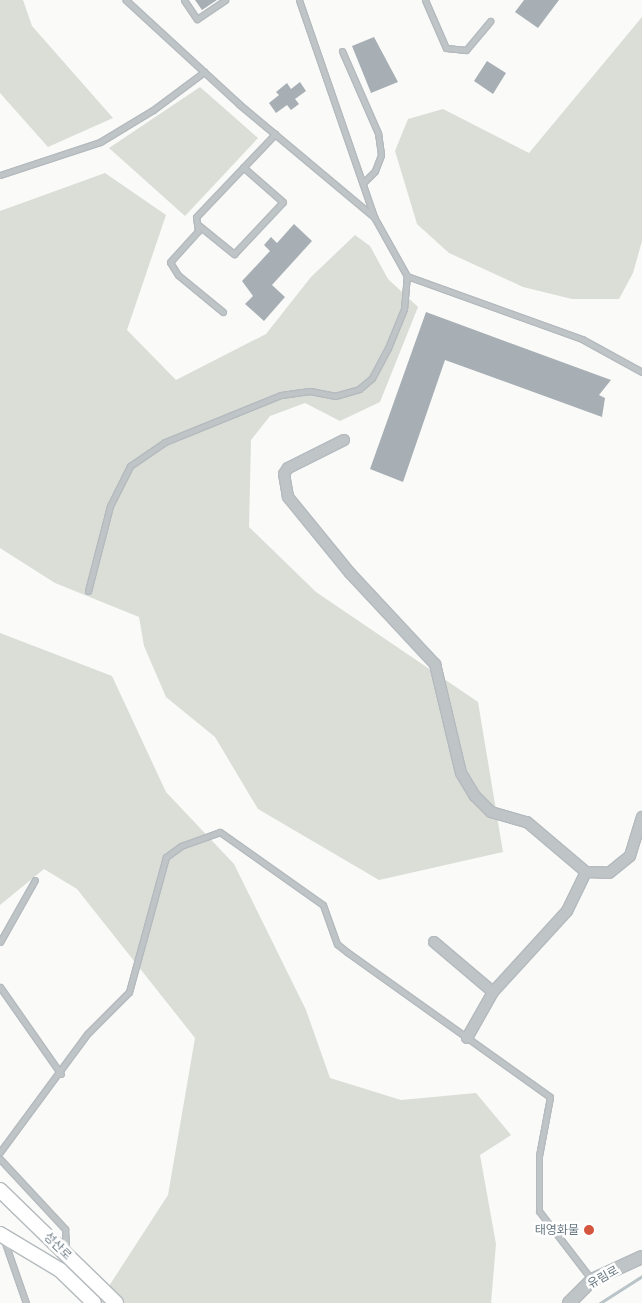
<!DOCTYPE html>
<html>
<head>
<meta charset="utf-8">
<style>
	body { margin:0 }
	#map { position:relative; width:642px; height:1303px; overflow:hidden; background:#fafaf8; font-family:"PT Sans Narrow","Noto Sans KR",sans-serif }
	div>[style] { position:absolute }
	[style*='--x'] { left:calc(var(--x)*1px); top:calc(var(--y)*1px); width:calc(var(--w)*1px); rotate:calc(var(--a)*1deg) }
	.green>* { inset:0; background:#daded7 }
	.stream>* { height:3px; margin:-1.5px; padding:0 1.5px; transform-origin:1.5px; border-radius:1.5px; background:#b8c4c7 }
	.building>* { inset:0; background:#a7afb4 }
	.roads { filter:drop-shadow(1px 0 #b4babe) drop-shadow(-1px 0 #b4babe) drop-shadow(0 1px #b4babe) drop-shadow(0 -1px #b4babe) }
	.service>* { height:5px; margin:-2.5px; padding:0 2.5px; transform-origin:2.5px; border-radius:2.5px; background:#bfc4c7 }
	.minor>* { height:10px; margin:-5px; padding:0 5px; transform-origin:5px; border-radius:5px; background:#bfc4c7 }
	.tertiary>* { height:12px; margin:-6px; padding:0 6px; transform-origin:6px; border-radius:6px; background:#bfc4c7 }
	.secondary>* { height:14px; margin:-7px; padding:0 7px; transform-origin:7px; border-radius:7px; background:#fff }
	.dots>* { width:14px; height:14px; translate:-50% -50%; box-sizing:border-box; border:2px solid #fff; border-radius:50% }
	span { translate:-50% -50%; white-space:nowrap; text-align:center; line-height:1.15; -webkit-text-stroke:5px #fff; paint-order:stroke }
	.poi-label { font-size:12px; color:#677780 }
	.right { translate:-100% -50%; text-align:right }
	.street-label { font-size:12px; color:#677780 }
</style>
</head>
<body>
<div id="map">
	<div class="green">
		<i style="clip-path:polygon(0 0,23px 0,32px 26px,113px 118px,48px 147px,0 93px)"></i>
		<i style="clip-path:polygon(642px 17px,642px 241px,633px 273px,619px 299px,572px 299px,523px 287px,449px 253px,417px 224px,395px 151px,408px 119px,443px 109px,529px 153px)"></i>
		<i style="clip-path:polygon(200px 87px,258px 138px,185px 216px,109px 148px)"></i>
		<i style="clip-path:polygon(105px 173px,166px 215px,127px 330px,176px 380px,266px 334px,311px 277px,355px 235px,370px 246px,388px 279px,418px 307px,380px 402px,340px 421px,305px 403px,270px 416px,251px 440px,249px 527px,316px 592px,478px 702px,503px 852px,379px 880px,258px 809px,215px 737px,166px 697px,144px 646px,139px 617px,55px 583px,0 548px,0 211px)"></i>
		<i style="clip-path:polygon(0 633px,112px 676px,166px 792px,234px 864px,306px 1010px,330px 1078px,401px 1100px,476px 1093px,511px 1135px,480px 1155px,496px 1244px,491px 1303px,98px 1303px,168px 1195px,195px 1038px,77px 889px,44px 869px,0 905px)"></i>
	</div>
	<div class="stream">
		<i style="--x:600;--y:1303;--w:50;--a:-32.7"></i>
	</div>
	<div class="building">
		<i style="clip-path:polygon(195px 0,217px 0,202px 10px)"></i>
		<i style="clip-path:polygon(524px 0,559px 0,538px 28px,515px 12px)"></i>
		<i style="clip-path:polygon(374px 37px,398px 82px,371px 93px,352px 46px)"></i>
		<i style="clip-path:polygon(487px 61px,506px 73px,493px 94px,474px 81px)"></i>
		<i style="clip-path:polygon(300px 82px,306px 91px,295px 99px,299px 104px,291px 110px,287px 105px,276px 113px,269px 103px,279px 95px,276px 92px,287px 83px,291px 89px)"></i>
		<i style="clip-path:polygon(294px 224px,312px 241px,272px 285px,285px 297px,264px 321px,245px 304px,253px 296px,242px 281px,270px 251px,264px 245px,271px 237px,277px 243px)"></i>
		<i style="clip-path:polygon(426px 312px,611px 380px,599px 395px,605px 398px,602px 417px,445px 360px,403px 482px,370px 469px)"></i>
	</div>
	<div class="roads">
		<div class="service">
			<i style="--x:184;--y:0;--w:23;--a:56"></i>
			<i style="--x:197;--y:19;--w:34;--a:-34"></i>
			<i style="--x:299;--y:0;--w:230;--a:70.9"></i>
			<i style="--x:425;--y:0;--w:52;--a:66.4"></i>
			<i style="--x:446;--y:48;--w:20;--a:6"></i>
			<i style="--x:466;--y:50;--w:38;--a:-50"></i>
			<i style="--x:342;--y:51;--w:90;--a:66.3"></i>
			<i style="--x:378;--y:133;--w:22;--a:82"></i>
			<i style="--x:381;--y:155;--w:17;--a:111"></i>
			<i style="--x:375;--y:171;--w:17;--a:135"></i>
			<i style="--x:0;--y:175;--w:105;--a:-18.3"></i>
			<i style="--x:100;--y:142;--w:62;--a:-31.1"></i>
			<i style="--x:153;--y:110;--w:64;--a:-36.7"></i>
			<i style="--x:197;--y:224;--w:48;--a:39"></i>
			<i style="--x:234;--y:254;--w:71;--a:-46.7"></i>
			<i style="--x:283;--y:202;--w:53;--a:-138.8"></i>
			<i style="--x:407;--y:276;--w:186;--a:19.8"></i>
			<i style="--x:582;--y:339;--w:68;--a:28.8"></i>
			<i style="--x:223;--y:312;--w:58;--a:-140.6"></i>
			<i style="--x:178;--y:275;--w:15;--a:-122"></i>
			<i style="--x:170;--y:262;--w:42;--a:-47.9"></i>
			<i style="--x:198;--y:231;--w:14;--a:-98"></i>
			<i style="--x:196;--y:217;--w:115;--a:-46.4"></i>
			<i style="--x:88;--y:591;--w:88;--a:-75.5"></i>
			<i style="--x:110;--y:506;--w:45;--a:-63.4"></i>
			<i style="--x:130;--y:466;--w:42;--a:-34.4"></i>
			<i style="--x:165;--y:442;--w:125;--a:-22.1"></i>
			<i style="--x:281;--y:395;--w:29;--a:-8"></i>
			<i style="--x:310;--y:391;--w:25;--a:11"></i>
			<i style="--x:335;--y:396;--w:25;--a:-16"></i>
			<i style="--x:359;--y:389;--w:17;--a:-40"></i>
			<i style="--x:372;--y:378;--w:34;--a:-62"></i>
			<i style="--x:388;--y:348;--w:42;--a:-67.7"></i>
			<i style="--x:404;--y:309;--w:33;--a:-85"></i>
			<i style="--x:407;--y:276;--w:68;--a:-119.2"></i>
			<i style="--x:374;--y:217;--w:176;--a:-140.1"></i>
			<i style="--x:239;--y:104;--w:154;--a:-137.4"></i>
			<i style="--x:0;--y:942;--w:71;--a:-60.6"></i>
			<i style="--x:0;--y:987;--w:106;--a:55"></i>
			<i style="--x:0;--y:1152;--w:147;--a:-53.6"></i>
			<i style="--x:87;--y:1034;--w:59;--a:-45"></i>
			<i style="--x:129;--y:992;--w:140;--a:-74.7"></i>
			<i style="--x:166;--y:857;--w:19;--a:-36"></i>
			<i style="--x:181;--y:846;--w:41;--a:-19.7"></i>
			<i style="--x:220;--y:832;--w:126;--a:35.3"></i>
			<i style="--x:323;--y:905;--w:41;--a:70.3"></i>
			<i style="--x:337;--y:944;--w:13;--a:39"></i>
			<i style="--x:347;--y:952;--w:249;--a:35.5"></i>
			<i style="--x:550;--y:1097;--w:60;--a:100.6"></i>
			<i style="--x:539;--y:1156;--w:55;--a:90"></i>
			<i style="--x:539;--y:1211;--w:87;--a:52.5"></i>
			<i style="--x:0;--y:1159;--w:96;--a:47.1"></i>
			<i style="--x:65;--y:1229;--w:22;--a:87"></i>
			<i style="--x:4;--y:1240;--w:67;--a:70.8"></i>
		</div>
		<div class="minor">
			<i style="--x:344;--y:440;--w:63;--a:153.4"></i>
			<i style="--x:288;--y:468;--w:7;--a:124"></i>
			<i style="--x:284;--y:474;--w:23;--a:80"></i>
			<i style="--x:288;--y:497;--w:98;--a:50.8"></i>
			<i style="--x:350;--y:573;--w:125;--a:47"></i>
			<i style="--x:435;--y:664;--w:112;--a:76.6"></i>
			<i style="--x:461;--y:773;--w:27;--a:59"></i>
			<i style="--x:475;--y:796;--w:23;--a:45"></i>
			<i style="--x:491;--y:812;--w:37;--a:16"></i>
			<i style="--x:527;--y:822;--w:77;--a:40.3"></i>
			<i style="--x:586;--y:872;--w:23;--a:2"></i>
			<i style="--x:609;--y:873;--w:27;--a:-39"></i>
			<i style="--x:630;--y:856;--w:41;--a:-72.9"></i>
			<i style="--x:434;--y:942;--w:77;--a:40.3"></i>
			<i style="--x:467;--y:1038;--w:53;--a:-60.5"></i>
			<i style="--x:493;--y:992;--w:110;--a:-47.6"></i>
			<i style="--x:567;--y:911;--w:43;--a:-64"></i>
		</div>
		<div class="tertiary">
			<i style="--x:569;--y:1303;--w:33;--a:-45"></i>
			<i style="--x:592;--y:1280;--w:55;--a:-24.7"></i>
		</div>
		<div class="secondary">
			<i style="--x:0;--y:1190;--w:162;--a:44.2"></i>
			<i style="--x:0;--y:1234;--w:70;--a:31"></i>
			<i style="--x:60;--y:1270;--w:47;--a:44.1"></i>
		</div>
	</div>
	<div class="dots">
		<i style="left:589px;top:1230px;background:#d4563e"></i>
	</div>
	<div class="poi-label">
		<span class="right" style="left:579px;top:1230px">태영화물</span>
	</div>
	<div class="street-label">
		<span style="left:58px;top:1246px;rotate:44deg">성산로</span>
		<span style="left:603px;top:1277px;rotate:-29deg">유림로</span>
	</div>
</div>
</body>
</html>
